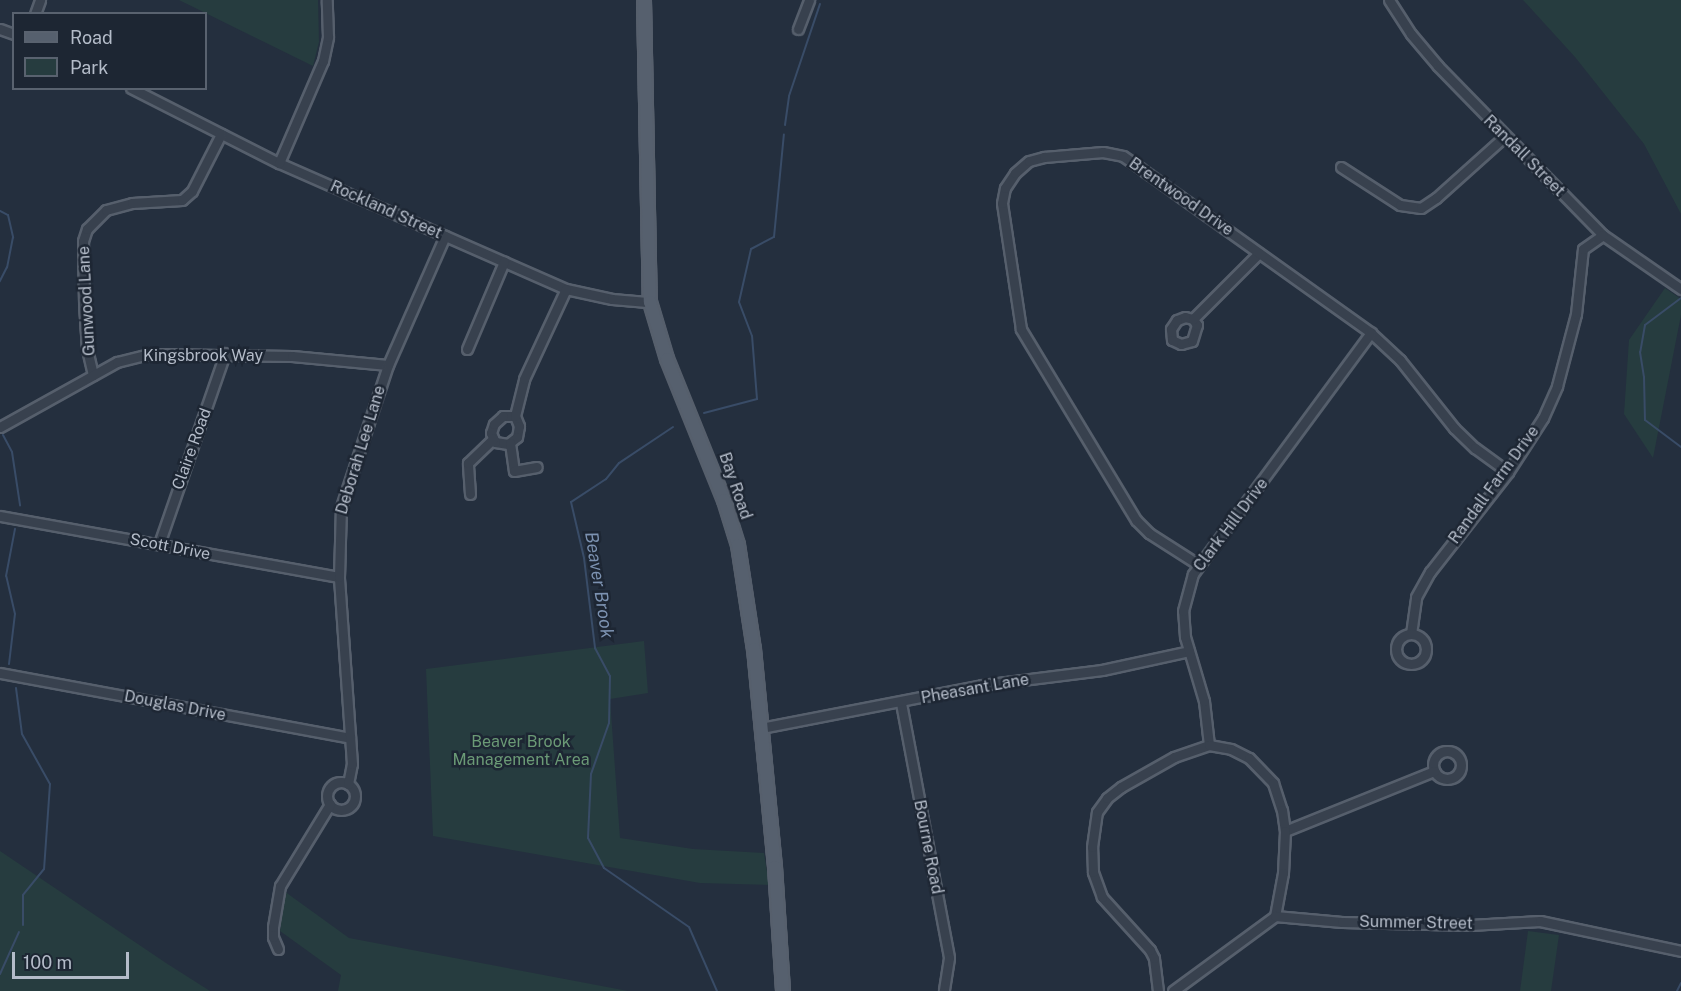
<!DOCTYPE html>
<html>
<head>
<meta charset="utf-8">
<style>
	body { margin:0 }
	#map { position:relative; width:1681px; height:991px; overflow:hidden; background:#242f3e; font-family:"Public Sans",sans-serif }
	div>[style] { position:absolute }
	[style*='--x'] { left:calc(var(--x)*1px); top:calc(var(--y)*1px); width:calc(var(--w)*1px); rotate:calc(var(--a)*1deg) }
	.green>* { inset:0; background:#263c3f }
	.stream>* { height:2px; margin:-1px; padding:0 1px; transform-origin:1px; border-radius:1px; background:#394c67 }
	.roads { filter:drop-shadow(2px 0 #565f6c) drop-shadow(-2px 0 #565f6c) drop-shadow(0 2px #565f6c) drop-shadow(0 -2px #565f6c) }
	.minor>* { height:9px; margin:-4.5px; padding:0 4.5px; transform-origin:4.5px; border-radius:4.5px; background:#38414e }
	.minor>.ring { margin:-4.5px; padding:0; box-sizing:content-box; background:none; border:9px solid #38414e; border-radius:50% }
	.major>* { height:12px; margin:-6px; padding:0 6px; transform-origin:6px; border-radius:6px; background:#56606e }
	span { translate:-50% -50%; white-space:nowrap; text-align:center; line-height:1.15; -webkit-text-stroke:5px #1d2633; paint-order:stroke }
	.street-label { font-size:16px; color:#b4bcc9 }
	.park-label { font-size:16px; color:#6b9a76 }
	.water-label { font-size:18px; color:#7c92b1; font-style:italic }
	.legend { position:absolute; left:12px; top:12px; width:195px; height:78px; box-sizing:border-box; background:#1d2633; border:2px solid #59626f; margin:0; padding:8px 10px; list-style:none; font-size:18px; color:#b4bcc9 }
	.legend li { display:flex; align-items:center; gap:12px; height:30px }
	.legend b { width:30px; border:2px solid #59626f }
	.scale { position:absolute; left:12px; top:952px; width:117px; height:27px; box-sizing:border-box; border:3px solid #b4bcc9; border-top:0; padding-left:8px; font-size:18px; line-height:21px; white-space:nowrap; color:#b4bcc9; -webkit-text-stroke:4px #1d2633; paint-order:stroke }
</style>
</head>
<body>
<div id="map">
	<div class="green">
		<i style="clip-path:polygon(179px 0,318px 0,319px 42px,313px 66px)"></i>
		<i style="clip-path:polygon(1523px 0,1681px 0,1681px 214px,1644px 144px,1575px 57px)"></i>
		<i style="clip-path:polygon(1665px 288px,1681px 299px,1681px 315px,1653px 458px,1624px 414px,1629px 340px)"></i>
		<i style="clip-path:polygon(644px 641px,648px 693px,610px 699px,620px 838px,693px 849px,764px 853px,769px 885px,700px 883px,433px 836px,426px 669px)"></i>
		<i style="clip-path:polygon(0 851px,166px 963px,210px 991px,0 991px)"></i>
		<i style="clip-path:polygon(284px 891px,349px 938px,628px 991px,338px 991px,341px 975px,280px 931px)"></i>
		<i style="clip-path:polygon(1528px 931px,1559px 935px,1551px 991px,1520px 991px)"></i>
	</div>
	<div class="stream">
		<i style="--x:785;--y:125;--w:29;--a:-82"></i>
		<i style="--x:789;--y:96;--w:97;--a:-71.4"></i>
		<i style="--x:0;--y:211;--w:9;--a:27"></i>
		<i style="--x:8;--y:215;--w:23;--a:77"></i>
		<i style="--x:13;--y:237;--w:31;--a:101"></i>
		<i style="--x:7;--y:267;--w:16;--a:117"></i>
		<i style="--x:1681;--y:298;--w:45;--a:143.1"></i>
		<i style="--x:1645;--y:325;--w:27;--a:100"></i>
		<i style="--x:1640;--y:352;--w:25;--a:81"></i>
		<i style="--x:1644;--y:377;--w:43;--a:88.7"></i>
		<i style="--x:1645;--y:420;--w:45;--a:36.9"></i>
		<i style="--x:704;--y:413;--w:55;--a:-14.8"></i>
		<i style="--x:757;--y:399;--w:63;--a:-94.5"></i>
		<i style="--x:752;--y:336;--w:36;--a:-111"></i>
		<i style="--x:739;--y:302;--w:54;--a:-77.2"></i>
		<i style="--x:751;--y:249;--w:26;--a:-28"></i>
		<i style="--x:774;--y:237;--w:103;--a:-84.5"></i>
		<i style="--x:673;--y:427;--w:65;--a:146.3"></i>
		<i style="--x:619;--y:463;--w:21;--a:129"></i>
		<i style="--x:606;--y:479;--w:42;--a:146.7"></i>
		<i style="--x:571;--y:502;--w:57;--a:76.9"></i>
		<i style="--x:584;--y:558;--w:91;--a:83"></i>
		<i style="--x:595;--y:648;--w:32;--a:62"></i>
		<i style="--x:610;--y:676;--w:47;--a:91.2"></i>
		<i style="--x:609;--y:723;--w:54;--a:109.4"></i>
		<i style="--x:591;--y:774;--w:64;--a:92.7"></i>
		<i style="--x:588;--y:838;--w:34;--a:62"></i>
		<i style="--x:604;--y:868;--w:103;--a:34.8"></i>
		<i style="--x:689;--y:927;--w:70;--a:66.4"></i>
		<i style="--x:3;--y:435;--w:19;--a:62"></i>
		<i style="--x:12;--y:452;--w:54;--a:81.4"></i>
		<i style="--x:9;--y:664;--w:50;--a:-83.2"></i>
		<i style="--x:15;--y:614;--w:39;--a:-103"></i>
		<i style="--x:6;--y:576;--w:48;--a:-79.2"></i>
		<i style="--x:16;--y:688;--w:46;--a:82.6"></i>
		<i style="--x:22;--y:734;--w:57;--a:60.8"></i>
		<i style="--x:50;--y:784;--w:85;--a:94"></i>
		<i style="--x:44;--y:869;--w:33;--a:129"></i>
		<i style="--x:23;--y:895;--w:30;--a:90"></i>
		<i style="--x:0;--y:974;--w:46;--a:-65.7"></i>
		<i style="--x:1677;--y:991;--w:9;--a:-63"></i>
	</div>
	<div class="roads">
		<div class="minor">
			<i style="--x:1389;--y:0;--w:40;--a:57.1"></i>
			<i style="--x:1411;--y:34;--w:42;--a:49.8"></i>
			<i style="--x:1438;--y:66;--w:236;--a:45.7"></i>
			<i style="--x:1603;--y:235;--w:95;--a:34.7"></i>
			<i style="--x:35;--y:14;--w:15;--a:-70"></i>
			<i style="--x:0;--y:29;--w:15;--a:20"></i>
			<i style="--x:798;--y:29;--w:31;--a:-69"></i>
			<i style="--x:131;--y:88;--w:166;--a:26.9"></i>
			<i style="--x:279;--y:163;--w:313;--a:23.7"></i>
			<i style="--x:566;--y:289;--w:47;--a:12.3"></i>
			<i style="--x:612;--y:299;--w:38;--a:5"></i>
			<i style="--x:279;--y:163;--w:111;--a:-66.7"></i>
			<i style="--x:323;--y:61;--w:25;--a:-78"></i>
			<i style="--x:328;--y:37;--w:37;--a:-92"></i>
			<i style="--x:1341;--y:167;--w:70;--a:32.8"></i>
			<i style="--x:1400;--y:205;--w:21;--a:8"></i>
			<i style="--x:1421;--y:208;--w:18;--a:-34"></i>
			<i style="--x:1436;--y:198;--w:91;--a:-41.9"></i>
			<i style="--x:1193;--y:319;--w:8;--a:-166"></i>
			<i style="--x:1185;--y:317;--w:9;--a:159"></i>
			<i style="--x:1177;--y:320;--w:11;--a:124"></i>
			<i style="--x:1171;--y:329;--w:11;--a:85"></i>
			<i style="--x:1172;--y:340;--w:10;--a:24"></i>
			<i style="--x:1181;--y:344;--w:11;--a:-15"></i>
			<i style="--x:1192;--y:341;--w:17;--a:-73"></i>
			<i style="--x:1197;--y:325;--w:7;--a:-124"></i>
			<i style="--x:1193;--y:319;--w:93;--a:-45"></i>
			<i style="--x:467;--y:349;--w:95;--a:-67"></i>
			<i style="--x:93;--y:375;--w:26;--a:-103"></i>
			<i style="--x:87;--y:350;--w:47;--a:-93.7"></i>
			<i style="--x:84;--y:303;--w:62;--a:-90.9"></i>
			<i style="--x:83;--y:241;--w:13;--a:-72"></i>
			<i style="--x:87;--y:229;--w:27;--a:-45"></i>
			<i style="--x:106;--y:210;--w:27;--a:-15"></i>
			<i style="--x:132;--y:203;--w:50;--a:-3.4"></i>
			<i style="--x:182;--y:200;--w:13;--a:-42"></i>
			<i style="--x:192;--y:191;--w:64;--a:-63"></i>
			<i style="--x:503;--y:416;--w:12;--a:0"></i>
			<i style="--x:515;--y:416;--w:11;--a:68"></i>
			<i style="--x:519;--y:426;--w:11;--a:100"></i>
			<i style="--x:517;--y:437;--w:11;--a:142"></i>
			<i style="--x:508;--y:444;--w:13;--a:-171"></i>
			<i style="--x:495;--y:442;--w:10;--a:-114"></i>
			<i style="--x:491;--y:433;--w:9;--a:-72"></i>
			<i style="--x:494;--y:424;--w:12;--a:-42"></i>
			<i style="--x:515;--y:416;--w:38;--a:-76"></i>
			<i style="--x:524;--y:379;--w:99;--a:-65"></i>
			<i style="--x:0;--y:427;--w:134;--a:-29.1"></i>
			<i style="--x:117;--y:362;--w:32;--a:-14"></i>
			<i style="--x:148;--y:354;--w:144;--a:0.8"></i>
			<i style="--x:292;--y:356;--w:96;--a:5.4"></i>
			<i style="--x:510;--y:443;--w:28;--a:82"></i>
			<i style="--x:514;--y:471;--w:23;--a:-10"></i>
			<i style="--x:470;--y:494;--w:31;--a:-94"></i>
			<i style="--x:468;--y:463;--w:35;--a:-44"></i>
			<i style="--x:0;--y:516;--w:344;--a:10.2"></i>
			<i style="--x:159;--y:544;--w:202;--a:-70.9"></i>
			<i style="--x:1199;--y:565;--w:59;--a:-147.4"></i>
			<i style="--x:1149;--y:533;--w:18;--a:-135"></i>
			<i style="--x:1136;--y:520;--w:223;--a:-121.1"></i>
			<i style="--x:1021;--y:329;--w:127;--a:-98.6"></i>
			<i style="--x:1002;--y:203;--w:15;--a:-79"></i>
			<i style="--x:1005;--y:188;--w:18;--a:-56"></i>
			<i style="--x:1015;--y:173;--w:18;--a:-41"></i>
			<i style="--x:1029;--y:161;--w:16;--a:-15"></i>
			<i style="--x:1044;--y:157;--w:59;--a:-4.8"></i>
			<i style="--x:1103;--y:152;--w:20;--a:11"></i>
			<i style="--x:1123;--y:156;--w:21;--a:35"></i>
			<i style="--x:1140;--y:168;--w:284;--a:35.5"></i>
			<i style="--x:1371;--y:333;--w:40;--a:43"></i>
			<i style="--x:1400;--y:360;--w:87;--a:51.5"></i>
			<i style="--x:1454;--y:428;--w:29;--a:44"></i>
			<i style="--x:1475;--y:448;--w:41;--a:36"></i>
			<i style="--x:1411;--y:634;--w:37;--a:-82"></i>
			<i style="--x:1416;--y:597;--w:29;--a:-61"></i>
			<i style="--x:1430;--y:572;--w:127;--a:-52"></i>
			<i style="--x:1508;--y:472;--w:64;--a:-57.1"></i>
			<i style="--x:1543;--y:418;--w:35;--a:-66"></i>
			<i style="--x:1557;--y:386;--w:74;--a:-75.2"></i>
			<i style="--x:1576;--y:314;--w:65;--a:-83.9"></i>
			<i style="--x:1583;--y:249;--w:24;--a:-35"></i>
			<i class="ring" style="left:1396px;top:634px;width:21px;height:21px"></i>
			<i style="--x:0;--y:673;--w:356;--a:10.5"></i>
			<i style="--x:901;--y:703;--w:259;--a:79.3"></i>
			<i style="--x:949;--y:958;--w:33;--a:99"></i>
			<i style="--x:761;--y:728;--w:225;--a:-11"></i>
			<i style="--x:982;--y:685;--w:121;--a:-7.1"></i>
			<i style="--x:1102;--y:670;--w:89;--a:-12.3"></i>
			<i style="--x:1209;--y:745;--w:44;--a:-96.5"></i>
			<i style="--x:1204;--y:701;--w:67;--a:-106.5"></i>
			<i style="--x:1185;--y:637;--w:26;--a:-94"></i>
			<i style="--x:1183;--y:611;--w:38;--a:-75"></i>
			<i style="--x:1193;--y:574;--w:300;--a:-53.6"></i>
			<i class="ring" style="left:1433px;top:751px;width:19px;height:19px"></i>
			<i class="ring" style="left:327px;top:782px;width:19px;height:19px"></i>
			<i style="--x:348;--y:784;--w:20;--a:-79"></i>
			<i style="--x:352;--y:764;--w:187;--a:-94"></i>
			<i style="--x:339;--y:577;--w:70;--a:-88.4"></i>
			<i style="--x:341;--y:507;--w:150;--a:-71.7"></i>
			<i style="--x:388;--y:365;--w:141;--a:-66.2"></i>
			<i style="--x:1285;--y:831;--w:161;--a:-21.9"></i>
			<i style="--x:278;--y:949;--w:13;--a:-113"></i>
			<i style="--x:273;--y:937;--w:10;--a:-90"></i>
			<i style="--x:273;--y:927;--w:42;--a:-80.3"></i>
			<i style="--x:280;--y:886;--w:96;--a:-58.6"></i>
			<i style="--x:1158;--y:991;--w:33;--a:-97"></i>
			<i style="--x:1154;--y:958;--w:9;--a:-117"></i>
			<i style="--x:1150;--y:950;--w:72;--a:-132.2"></i>
			<i style="--x:1102;--y:897;--w:27;--a:-110"></i>
			<i style="--x:1093;--y:872;--w:25;--a:-92"></i>
			<i style="--x:1092;--y:847;--w:35;--a:-82"></i>
			<i style="--x:1097;--y:812;--w:17;--a:-54"></i>
			<i style="--x:1107;--y:798;--w:18;--a:-38"></i>
			<i style="--x:1121;--y:787;--w:61;--a:-29.5"></i>
			<i style="--x:1174;--y:757;--w:37;--a:-19"></i>
			<i style="--x:1209;--y:745;--w:22;--a:10"></i>
			<i style="--x:1231;--y:749;--w:20;--a:27"></i>
			<i style="--x:1249;--y:758;--w:35;--a:46"></i>
			<i style="--x:1273;--y:783;--w:28;--a:72"></i>
			<i style="--x:1282;--y:810;--w:21;--a:82"></i>
			<i style="--x:1285;--y:831;--w:42;--a:92.7"></i>
			<i style="--x:1283;--y:873;--w:44;--a:100.5"></i>
			<i style="--x:1173;--y:991;--w:127;--a:-36.3"></i>
			<i style="--x:1275;--y:916;--w:67;--a:5.1"></i>
			<i style="--x:1342;--y:922;--w:128;--a:1.3"></i>
			<i style="--x:1470;--y:925;--w:70;--a:-3.3"></i>
			<i style="--x:1540;--y:921;--w:144;--a:12"></i>
		</div>
		<div class="major">
			<i style="--x:644;--y:0;--w:302;--a:88.9"></i>
			<i style="--x:650;--y:302;--w:59;--a:73.4"></i>
			<i style="--x:667;--y:359;--w:152;--a:68"></i>
			<i style="--x:724;--y:500;--w:47;--a:72.7"></i>
			<i style="--x:738;--y:545;--w:105;--a:81.3"></i>
			<i style="--x:754;--y:649;--w:219;--a:84.5"></i>
			<i style="--x:775;--y:867;--w:124;--a:86.3"></i>
		</div>
	</div>
	<div class="street-label">
		<span style="left:1524px;top:156px;rotate:45deg">Randall Street</span>
		<span style="left:1181px;top:197px;rotate:35deg">Brentwood Drive</span>
		<span style="left:386px;top:210px;rotate:24deg">Rockland Street</span>
		<span style="left:87px;top:301px;rotate:-93deg">Gunwood Lane</span>
		<span style="left:203px;top:356px">Kingsbrook Way</span>
		<span style="left:192px;top:449px;rotate:-70deg">Claire Road</span>
		<span style="left:361px;top:450px;rotate:-73deg">Deborah Lee Lane</span>
		<span style="left:1494px;top:485px;rotate:-54deg">Randall Farm Drive</span>
		<span style="left:735px;top:486px;rotate:71deg">Bay Road</span>
		<span style="left:1231px;top:525px;rotate:-53deg">Clark Hill Drive</span>
		<span style="left:170px;top:547px;rotate:11deg">Scott Drive</span>
		<span style="left:975px;top:689px;rotate:-10deg">Pheasant Lane</span>
		<span style="left:175px;top:706px;rotate:11deg">Douglas Drive</span>
		<span style="left:928px;top:847px;rotate:79deg">Bourne Road</span>
		<span style="left:1416px;top:923px;rotate:1deg">Summer Street</span>
	</div>
	<div class="park-label">
		<span style="left:521px;top:751px">Beaver Brook<br>Management Area</span>
	</div>
	<div class="water-label">
		<span style="left:599px;top:585px;rotate:81deg">Beaver Brook</span>
	</div>
	<ul class="legend">
	<li><b style="height:8px;background:#56606e"></b>Road</li>
	<li><b style="height:16px;background:#263c3f"></b>Park</li>
	</ul>
	<div class="scale">100 m</div>
</div>
</body>
</html>
